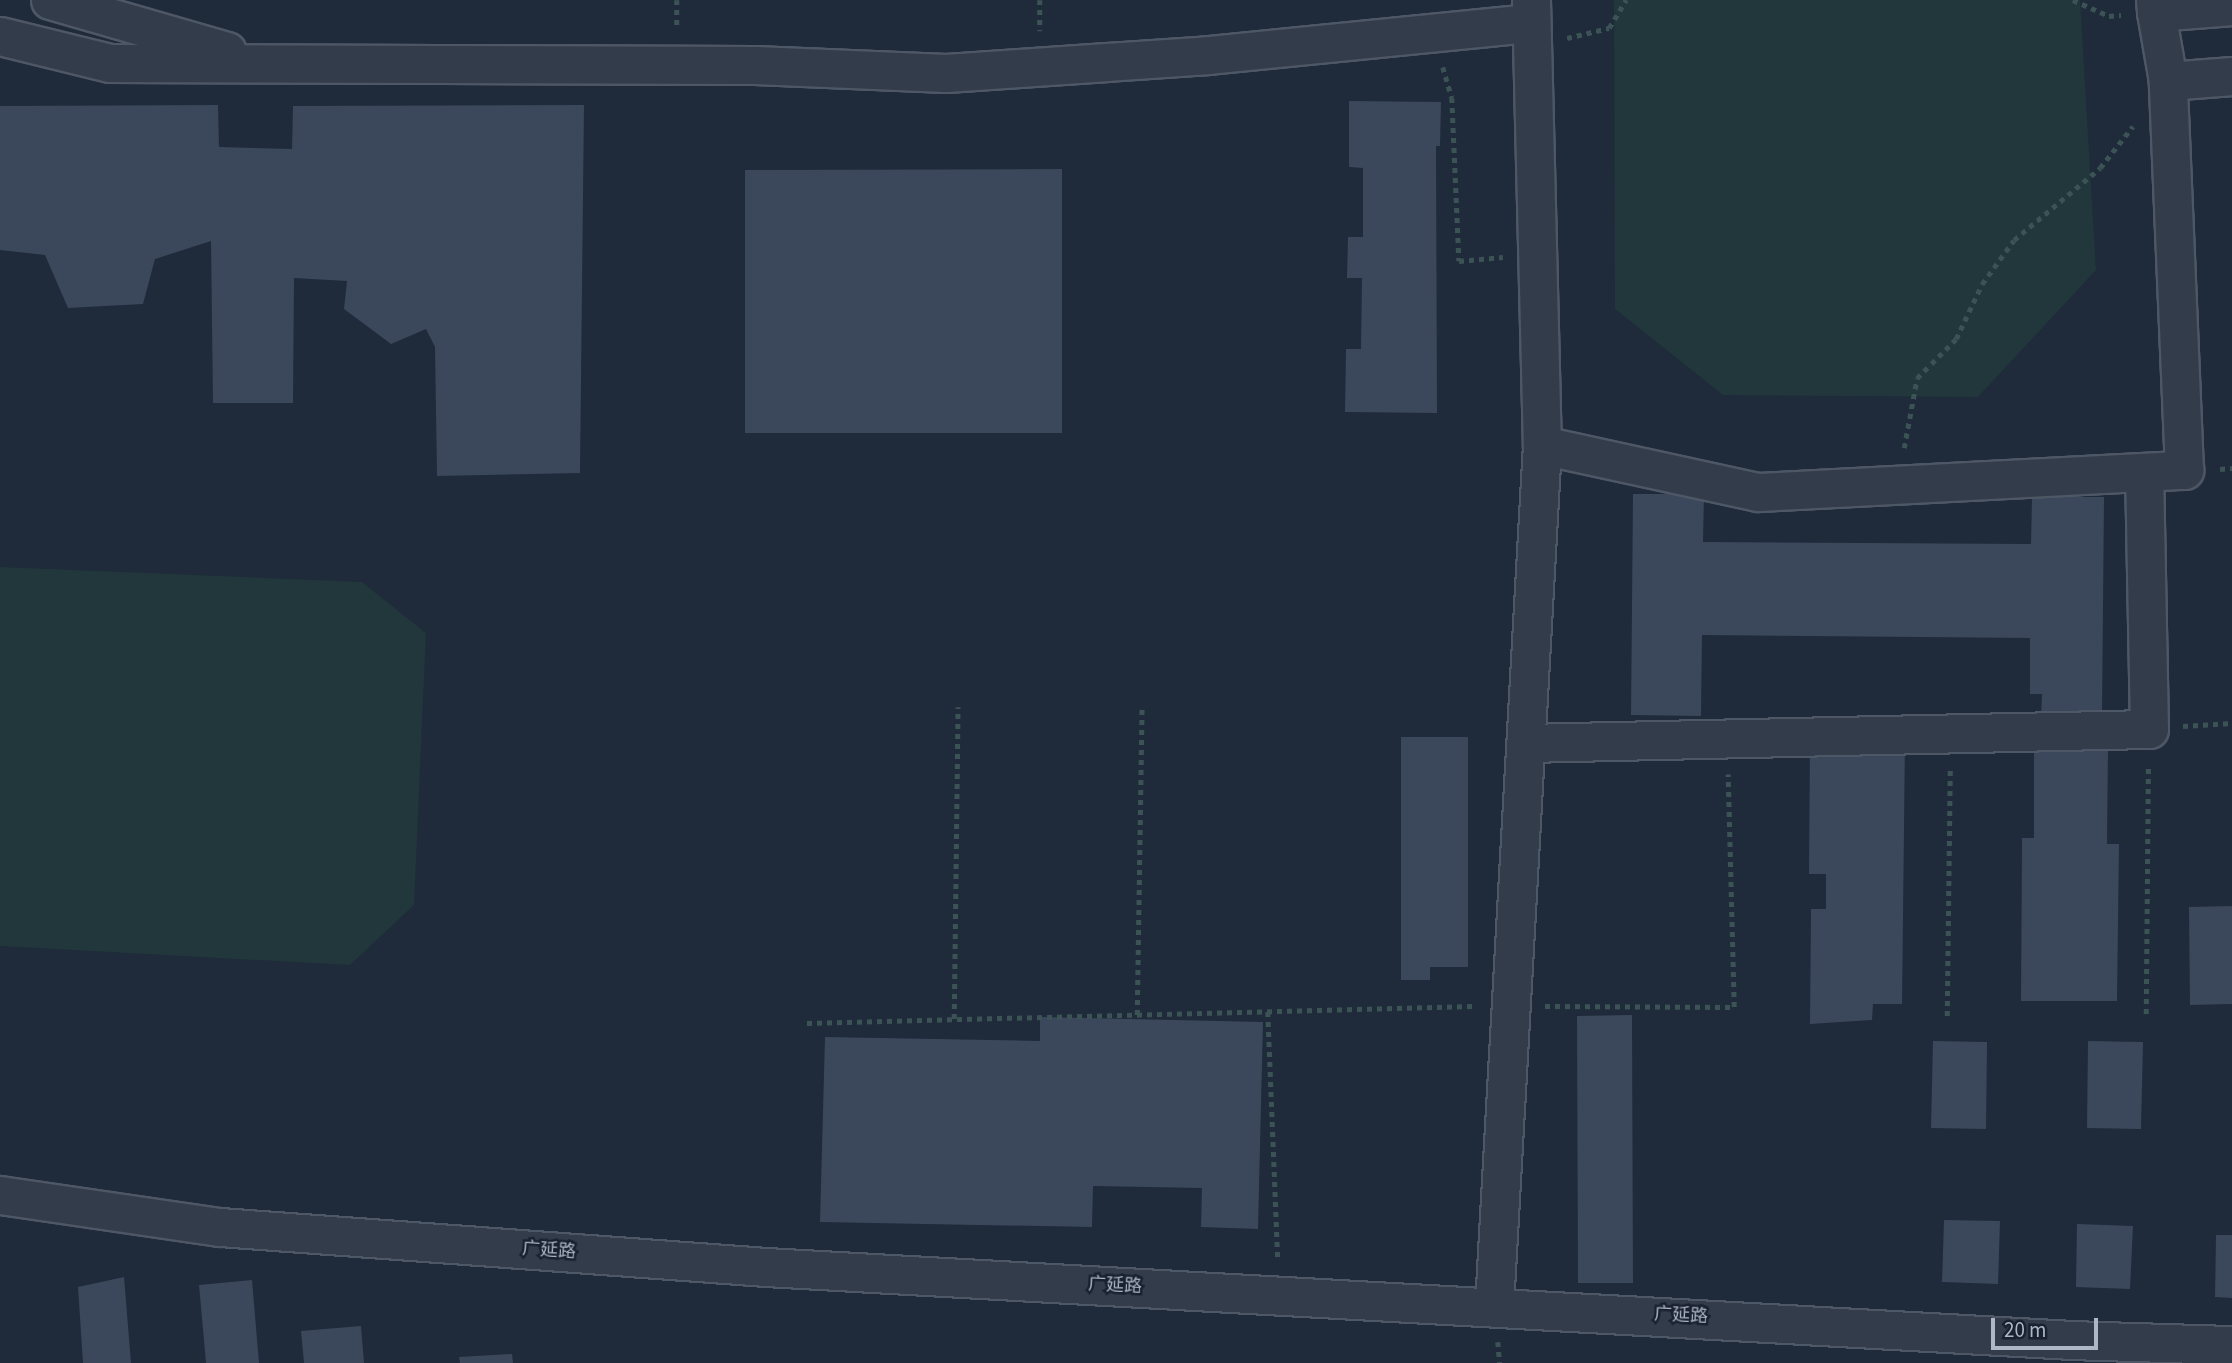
<!DOCTYPE html>
<html>
<head>
<meta charset="utf-8">
<style>
	body { margin:0 }
	#map { position:relative; width:2232px; height:1363px; overflow:hidden; background:#1f2a3a; font-family:"Source Sans 3","Noto Sans SC",sans-serif }
	div>[style] { position:absolute }
	[style*='--x'] { left:calc(var(--x)*1px); top:calc(var(--y)*1px); width:calc(var(--w)*1px); rotate:calc(var(--a)*1deg) }
	.green>* { inset:0; background:#21373b }
	.building>* { inset:0; background:#3b485b }
	.path>* { height:4.5px; margin-top:-2.25px; transform-origin:0; background:repeating-linear-gradient(90deg,#3c5356 0 5px,transparent 0 10px) }
	.roads { filter:drop-shadow(2px 0 #4e5765) drop-shadow(-2px 0 #4e5765) drop-shadow(0 2px #4e5765) drop-shadow(0 -2px #4e5765) }
	.street>* { height:37px; margin:-18.5px; padding:0 18.5px; transform-origin:18.5px; border-radius:18.5px; background:#333c4a }
	span { translate:-50% -50%; white-space:nowrap; text-align:center; line-height:1.15; -webkit-text-stroke:5px #19212f; paint-order:stroke }
	.street-label { font-size:18px; color:#aeb7c7 }
	.scale { position:absolute; left:1991px; top:1318px; width:107px; height:32px; box-sizing:border-box; border:4px solid #aeb7c7; border-top:0; padding-left:9px; font-size:21px; line-height:24px; white-space:nowrap; color:#aeb7c7; -webkit-text-stroke:5px #19212f; paint-order:stroke }
</style>
</head>
<body>
<div id="map">
	<div class="green">
		<i style="clip-path:polygon(1614px 0,2080px 0,2096px 270px,1978px 397px,1723px 395px,1615px 309px)"></i>
		<i style="clip-path:polygon(0 567px,362px 582px,426px 633px,414px 905px,350px 965px,0 946px)"></i>
	</div>
	<div class="building">
		<i style="clip-path:polygon(1349px 101px,1441px 102px,1440px 146px,1436px 146px,1437px 413px,1345px 412px,1346px 349px,1361px 349px,1362px 278px,1347px 278px,1348px 237px,1363px 237px,1363px 168px,1349px 167px)"></i>
		<i style="clip-path:polygon(218px 105px,219px 147px,292px 149px,293px 106px,584px 105px,580px 473px,437px 476px,435px 347px,426px 329px,391px 344px,344px 309px,347px 281px,294px 278px,293px 403px,213px 403px,211px 241px,155px 259px,143px 304px,68px 308px,45px 255px,0 250px,0 106px)"></i>
		<i style="clip-path:polygon(1062px 169px,1062px 433px,745px 433px,745px 170px)"></i>
		<i style="clip-path:polygon(1633px 494px,1704px 494px,1703px 542px,2031px 544px,2032px 497px,2104px 497px,2102px 717px,2041px 717px,2042px 694px,2030px 694px,2030px 638px,1702px 635px,1701px 716px,1631px 715px)"></i>
		<i style="clip-path:polygon(1401px 737px,1468px 737px,1468px 967px,1430px 967px,1430px 980px,1401px 980px)"></i>
		<i style="clip-path:polygon(1810px 739px,1905px 740px,1902px 1004px,1873px 1004px,1872px 1020px,1810px 1024px,1811px 909px,1826px 909px,1826px 874px,1809px 874px)"></i>
		<i style="clip-path:polygon(2034px 749px,2108px 749px,2107px 844px,2119px 844px,2117px 1001px,2021px 1001px,2022px 838px,2034px 838px)"></i>
		<i style="clip-path:polygon(2232px 906px,2232px 1004px,2190px 1005px,2189px 907px)"></i>
		<i style="clip-path:polygon(1632px 1015px,1633px 1283px,1578px 1283px,1577px 1016px)"></i>
		<i style="clip-path:polygon(1040px 1017px,1263px 1022px,1258px 1229px,1201px 1227px,1202px 1188px,1093px 1186px,1092px 1227px,820px 1222px,825px 1037px,1040px 1041px)"></i>
		<i style="clip-path:polygon(1933px 1041px,1987px 1042px,1986px 1129px,1931px 1128px)"></i>
		<i style="clip-path:polygon(2088px 1041px,2143px 1042px,2141px 1129px,2087px 1128px)"></i>
		<i style="clip-path:polygon(1944px 1220px,2000px 1221px,1998px 1284px,1942px 1282px)"></i>
		<i style="clip-path:polygon(2077px 1224px,2133px 1226px,2130px 1289px,2076px 1287px)"></i>
		<i style="clip-path:polygon(2216px 1235px,2232px 1235px,2232px 1298px,2215px 1297px)"></i>
		<i style="clip-path:polygon(124px 1277px,131px 1363px,83px 1363px,78px 1287px)"></i>
		<i style="clip-path:polygon(252px 1280px,259px 1363px,206px 1363px,199px 1285px)"></i>
		<i style="clip-path:polygon(361px 1326px,364px 1363px,304px 1363px,301px 1331px)"></i>
		<i style="clip-path:polygon(512px 1354px,513px 1363px,460px 1363px,459px 1357px)"></i>
	</div>
	<div class="path">
		<i style="--x:677;--y:0;--w:29;--a:90"></i>
		<i style="--x:1040;--y:0;--w:31;--a:90"></i>
		<i style="--x:2073;--y:0;--w:39;--a:24"></i>
		<i style="--x:2109;--y:16;--w:12;--a:-5"></i>
		<i style="--x:1567;--y:38;--w:43;--a:-13.4"></i>
		<i style="--x:1609;--y:28;--w:33;--a:-59"></i>
		<i style="--x:1443;--y:67;--w:32;--a:74"></i>
		<i style="--x:1452;--y:98;--w:163;--a:87.5"></i>
		<i style="--x:1459;--y:261;--w:44;--a:-5.2"></i>
		<i style="--x:1904;--y:448;--w:71;--a:-79.5"></i>
		<i style="--x:1917;--y:378;--w:55;--a:-45"></i>
		<i style="--x:1956;--y:339;--w:61;--a:-64.7"></i>
		<i style="--x:1982;--y:284;--w:54;--a:-54"></i>
		<i style="--x:2014;--y:240;--w:112;--a:-39.9"></i>
		<i style="--x:2100;--y:168;--w:53;--a:-51.8"></i>
		<i style="--x:2220;--y:469;--w:12;--a:-5"></i>
		<i style="--x:2183;--y:726;--w:49;--a:-3.5"></i>
		<i style="--x:1545;--y:1006;--w:189;--a:0.3"></i>
		<i style="--x:1734;--y:1007;--w:233;--a:-91.5"></i>
		<i style="--x:1268;--y:1012;--w:247;--a:87.7"></i>
		<i style="--x:2146;--y:1014;--w:248;--a:-89.5"></i>
		<i style="--x:1137;--y:1015;--w:306;--a:-89.1"></i>
		<i style="--x:1947;--y:1016;--w:247;--a:-89.3"></i>
		<i style="--x:954;--y:1019;--w:312;--a:-89.3"></i>
		<i style="--x:807;--y:1023;--w:667;--a:-1.46"></i>
		<i style="--x:1498;--y:1342;--w:21;--a:85"></i>
	</div>
	<div class="roads">
		<div class="street">
			<i style="--x:50;--y:0;--w:184;--a:16.1"></i>
			<i style="--x:1531;--y:0;--w:445;--a:88.6"></i>
			<i style="--x:1542;--y:445;--w:221;--a:12.3"></i>
			<i style="--x:1758;--y:492;--w:427;--a:-3"></i>
			<i style="--x:2184;--y:470;--w:389;--a:-92.4"></i>
			<i style="--x:2168;--y:81;--w:64;--a:-4.5"></i>
			<i style="--x:2155;--y:0;--w:12;--a:85"></i>
			<i style="--x:2156;--y:12;--w:76;--a:-4.5"></i>
			<i style="--x:2156;--y:12;--w:70;--a:80.1"></i>
			<i style="--x:0;--y:36;--w:113;--a:13.8"></i>
			<i style="--x:110;--y:63;--w:645;--a:0.18"></i>
			<i style="--x:755;--y:65;--w:191;--a:2.4"></i>
			<i style="--x:946;--y:73;--w:263;--a:-3.9"></i>
			<i style="--x:1208;--y:55;--w:323;--a:-5.7"></i>
			<i style="--x:1526;--y:743;--w:623;--a:-1.29"></i>
			<i style="--x:2149;--y:729;--w:257;--a:-91.1"></i>
			<i style="--x:0;--y:1195;--w:222;--a:8.3"></i>
			<i style="--x:220;--y:1227;--w:547;--a:4.19"></i>
			<i style="--x:766;--y:1267;--w:1306;--a:3.2"></i>
			<i style="--x:2070;--y:1340;--w:162;--a:1.8"></i>
			<i style="--x:1494;--y:1306;--w:862;--a:-86.81"></i>
		</div>
	</div>
	<div class="street-label">
		<span style="left:549px;top:1251px;rotate:4deg">广延路</span>
		<span style="left:1115px;top:1286px;rotate:3deg">广延路</span>
		<span style="left:1681px;top:1316px;rotate:3deg">广延路</span>
	</div>
	<div class="scale">20 m</div>
</div>
</body>
</html>
